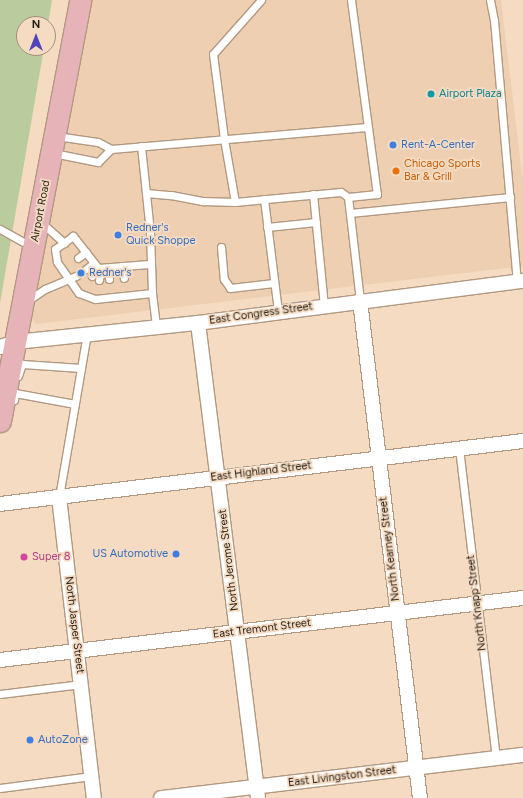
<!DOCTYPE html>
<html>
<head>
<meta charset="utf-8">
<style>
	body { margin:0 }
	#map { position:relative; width:523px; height:798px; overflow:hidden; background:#f4dbc2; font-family:Figtree,sans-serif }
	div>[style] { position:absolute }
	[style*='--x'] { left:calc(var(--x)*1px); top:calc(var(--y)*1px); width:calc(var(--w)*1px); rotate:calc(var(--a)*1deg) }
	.built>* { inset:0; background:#eecfb1 }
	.green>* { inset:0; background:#bacc9e }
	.roads { filter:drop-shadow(1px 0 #b19981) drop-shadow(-1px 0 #b19981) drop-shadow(0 1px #b19981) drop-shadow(0 -1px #b19981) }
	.service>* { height:7px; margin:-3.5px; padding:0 3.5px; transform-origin:3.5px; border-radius:3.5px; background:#fff }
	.minor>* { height:14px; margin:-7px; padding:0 7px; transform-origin:7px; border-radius:7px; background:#fff }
	.primary>* { height:21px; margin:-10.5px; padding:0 10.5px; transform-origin:10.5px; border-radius:10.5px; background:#e6b3b9 }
	.dots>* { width:11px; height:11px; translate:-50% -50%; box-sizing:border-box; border:2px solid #f4dbc2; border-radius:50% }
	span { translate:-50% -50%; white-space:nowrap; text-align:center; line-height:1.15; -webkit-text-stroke:3.5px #f4dbc2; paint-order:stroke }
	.culture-label { font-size:11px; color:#0d838f }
	.left { translate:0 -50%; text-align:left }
	.shop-label { font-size:11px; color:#366cbe }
	.right { translate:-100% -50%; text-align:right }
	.food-label { font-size:11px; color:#c56008 }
	.street-label { font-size:11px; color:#261d14 }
	.hotel-label { font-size:11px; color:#b23c85 }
	.north { position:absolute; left:16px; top:16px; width:40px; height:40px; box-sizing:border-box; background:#f4dbc2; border:1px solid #a28f7c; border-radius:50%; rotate:0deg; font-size:11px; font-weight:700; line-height:16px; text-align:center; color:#261d14 }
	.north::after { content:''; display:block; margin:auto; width:14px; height:18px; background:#5143ba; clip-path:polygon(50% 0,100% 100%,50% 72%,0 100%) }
</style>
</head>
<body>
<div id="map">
	<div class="built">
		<i style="clip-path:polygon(88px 0,501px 0,523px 183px,523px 266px,36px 324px,29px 315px)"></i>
	</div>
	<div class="green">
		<i style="clip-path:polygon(0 0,52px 0,48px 24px,24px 24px,24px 48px,44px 48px,0 303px)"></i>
	</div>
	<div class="roads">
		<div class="service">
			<i style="--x:261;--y:0;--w:72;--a:131.6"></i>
			<i style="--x:213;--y:54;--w:86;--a:82.6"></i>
			<i style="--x:224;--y:139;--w:64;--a:80.1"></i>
			<i style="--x:235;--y:202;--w:106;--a:-5.4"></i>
			<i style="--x:341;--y:192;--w:9;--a:36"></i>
			<i style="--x:351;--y:0;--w:196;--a:82.4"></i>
			<i style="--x:377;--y:194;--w:29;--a:174"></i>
			<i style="--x:348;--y:197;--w:105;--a:83.4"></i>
			<i style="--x:490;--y:0;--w:20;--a:79"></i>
			<i style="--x:494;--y:20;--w:263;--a:85"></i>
			<i style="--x:56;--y:136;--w:42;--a:8.1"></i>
			<i style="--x:98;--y:142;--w:15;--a:28"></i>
			<i style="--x:111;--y:149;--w:257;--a:-4.9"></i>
			<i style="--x:141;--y:146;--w:86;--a:84"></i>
			<i style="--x:150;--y:232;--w:61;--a:88.1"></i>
			<i style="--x:53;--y:153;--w:46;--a:11.3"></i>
			<i style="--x:98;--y:162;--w:18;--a:-45"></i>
			<i style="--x:146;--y:193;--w:25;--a:5"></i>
			<i style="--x:171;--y:195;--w:33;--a:11"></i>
			<i style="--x:203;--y:201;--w:32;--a:2"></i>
			<i style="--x:313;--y:194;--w:113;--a:84.4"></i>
			<i style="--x:264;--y:199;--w:114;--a:82.9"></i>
			<i style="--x:350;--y:213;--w:161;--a:-5.7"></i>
			<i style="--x:42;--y:223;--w:30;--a:42"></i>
			<i style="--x:267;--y:227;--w:49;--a:-5.8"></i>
			<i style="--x:0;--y:229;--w:26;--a:29"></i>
			<i style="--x:221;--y:247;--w:32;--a:85"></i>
			<i style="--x:224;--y:279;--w:11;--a:56"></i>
			<i style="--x:230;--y:288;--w:44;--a:-6.5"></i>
			<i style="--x:78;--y:258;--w:10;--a:-37"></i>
			<i style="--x:149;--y:264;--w:51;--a:175.5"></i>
			<i style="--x:98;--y:268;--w:41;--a:-128"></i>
			<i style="--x:73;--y:236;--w:22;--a:144"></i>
			<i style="--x:55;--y:249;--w:13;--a:81"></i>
			<i style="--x:57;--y:262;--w:38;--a:55"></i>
			<i style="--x:79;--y:293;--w:17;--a:21"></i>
			<i style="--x:95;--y:299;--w:57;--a:-6"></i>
			<i style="--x:152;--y:293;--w:34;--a:83"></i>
			<i style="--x:122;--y:266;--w:12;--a:81"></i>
			<i style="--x:86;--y:269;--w:10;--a:-37"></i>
			<i style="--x:108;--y:269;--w:10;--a:84"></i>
			<i style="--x:92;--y:276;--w:10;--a:-53"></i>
			<i style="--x:99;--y:280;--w:11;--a:-80"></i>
			<i style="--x:27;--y:301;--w:22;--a:-34"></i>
			<i style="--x:45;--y:289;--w:34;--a:-23"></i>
			<i style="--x:18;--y:376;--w:13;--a:-72"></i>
			<i style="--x:22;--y:364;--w:59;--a:3.9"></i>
			<i style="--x:14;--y:400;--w:7;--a:-82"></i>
			<i style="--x:15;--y:393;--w:61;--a:10.4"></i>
			<i style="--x:459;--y:448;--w:312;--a:83.2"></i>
			<i style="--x:59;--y:497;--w:165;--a:-80.3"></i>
			<i style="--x:0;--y:694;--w:82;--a:-7"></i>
			<i style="--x:0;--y:788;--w:92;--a:-7.5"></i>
		</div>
		<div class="minor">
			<i style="--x:360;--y:301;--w:501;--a:83.12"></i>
			<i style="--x:198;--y:323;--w:479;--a:82.8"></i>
			<i style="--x:0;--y:347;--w:17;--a:-17"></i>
			<i style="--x:16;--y:342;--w:183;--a:-6"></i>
			<i style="--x:198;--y:323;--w:328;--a:-7.4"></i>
			<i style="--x:59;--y:497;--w:303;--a:83.4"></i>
			<i style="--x:0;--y:504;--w:527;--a:-6.87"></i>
			<i style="--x:0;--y:660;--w:527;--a:-6.76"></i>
			<i style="--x:161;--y:798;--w:365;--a:-6.8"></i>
		</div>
		<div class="primary">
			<i style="--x:0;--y:421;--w:429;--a:-79.2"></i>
		</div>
	</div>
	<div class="dots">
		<i style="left:431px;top:94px;background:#0f9aa8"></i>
		<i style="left:393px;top:145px;background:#3f7fe0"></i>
		<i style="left:396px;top:171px;background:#e8710a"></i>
		<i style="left:118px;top:235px;background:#3f7fe0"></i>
		<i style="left:81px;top:273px;background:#3f7fe0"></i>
		<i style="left:176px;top:554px;background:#3f7fe0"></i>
		<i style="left:24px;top:557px;background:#d1479c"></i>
		<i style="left:30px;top:740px;background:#3f7fe0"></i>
	</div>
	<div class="culture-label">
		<span class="left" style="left:439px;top:94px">Airport Plaza</span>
	</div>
	<div class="shop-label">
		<span class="left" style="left:401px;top:145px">Rent-A-Center</span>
		<span class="left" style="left:126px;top:235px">Redner's<br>Quick Shoppe</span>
		<span class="left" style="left:89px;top:273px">Redner's</span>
		<span class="right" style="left:168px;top:554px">US Automotive</span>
		<span class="left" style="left:38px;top:740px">AutoZone</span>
	</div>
	<div class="food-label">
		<span class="left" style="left:404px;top:171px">Chicago Sports<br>Bar &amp; Grill</span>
	</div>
	<div class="street-label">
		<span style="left:41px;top:211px;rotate:-79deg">Airport Road</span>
		<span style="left:261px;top:314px;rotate:-8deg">East Congress Street</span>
		<span style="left:261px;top:472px;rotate:-7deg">East Highland Street</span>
		<span style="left:390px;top:549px;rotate:-97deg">North Kearney Street</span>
		<span style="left:229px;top:560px;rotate:-97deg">North Jerome Street</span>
		<span style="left:477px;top:603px;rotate:-97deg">North Knapp Street</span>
		<span style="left:74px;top:625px;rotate:83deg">North Jasper Street</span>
		<span style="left:262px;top:629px;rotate:-7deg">East Tremont Street</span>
		<span style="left:342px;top:777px;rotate:-7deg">East Livingston Street</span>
	</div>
	<div class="hotel-label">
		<span class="left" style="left:32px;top:557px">Super 8</span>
	</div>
	<div class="north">N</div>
</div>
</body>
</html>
